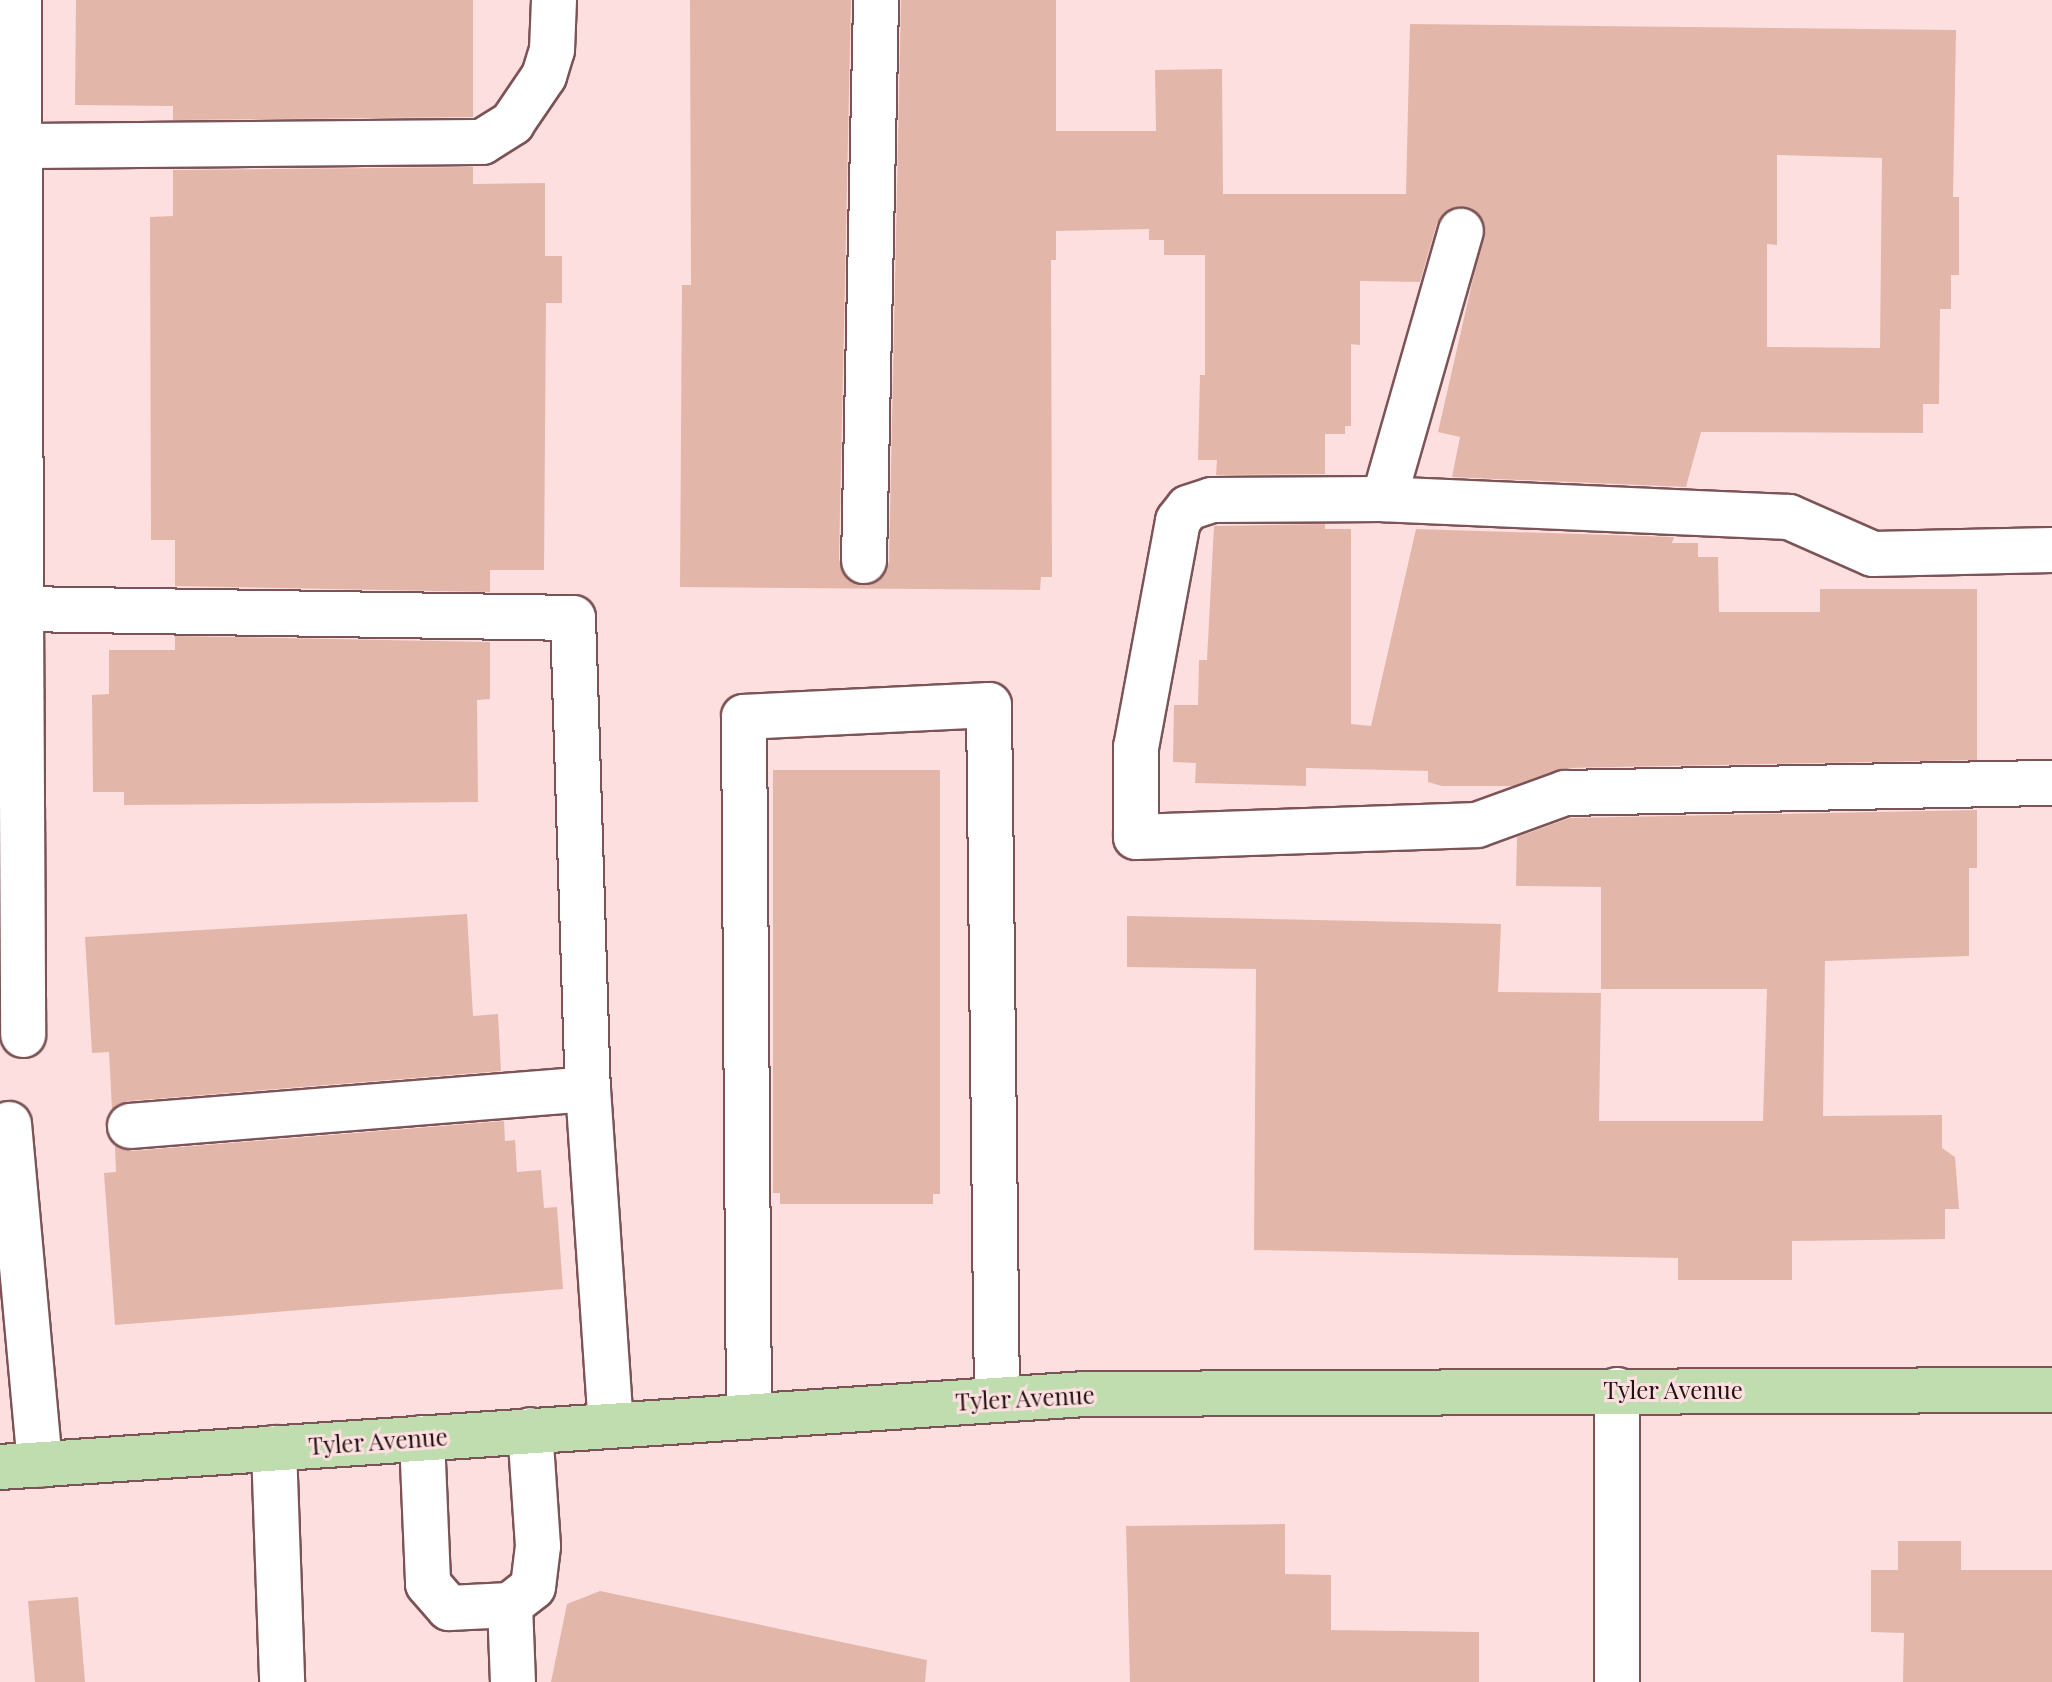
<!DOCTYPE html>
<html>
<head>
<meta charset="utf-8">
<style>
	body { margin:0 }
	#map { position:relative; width:2052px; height:1682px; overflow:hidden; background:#fddfe0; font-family:"Playfair Display",serif }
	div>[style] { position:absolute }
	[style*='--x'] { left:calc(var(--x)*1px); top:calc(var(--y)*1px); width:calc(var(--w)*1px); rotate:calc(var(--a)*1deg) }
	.building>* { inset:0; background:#e3b6aa }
	.roads { filter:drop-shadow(2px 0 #7c5356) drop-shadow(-2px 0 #7c5356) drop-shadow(0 2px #7c5356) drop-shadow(0 -2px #7c5356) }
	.minor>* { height:44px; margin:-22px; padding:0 22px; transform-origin:22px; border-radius:22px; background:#fff }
	.major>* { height:44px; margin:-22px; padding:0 22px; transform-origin:22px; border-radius:22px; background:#bfddaf }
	span { translate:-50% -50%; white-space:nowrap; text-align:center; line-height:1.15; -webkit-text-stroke:6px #fddfe0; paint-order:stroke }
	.street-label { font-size:24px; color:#201011 }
</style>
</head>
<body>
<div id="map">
	<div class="building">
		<i style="clip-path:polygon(76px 0,473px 0,473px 117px,173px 120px,173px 106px,75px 105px)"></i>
		<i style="clip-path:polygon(evenodd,690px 0,851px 0,839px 560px,852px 583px,877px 582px,889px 562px,901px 0,1056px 0,1056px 131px,1156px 131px,1155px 70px,1222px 69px,1223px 194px,1406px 194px,1410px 24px,1956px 30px,1953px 197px,1959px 197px,1959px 275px,1951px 275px,1951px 309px,1940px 309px,1939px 404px,1923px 404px,1923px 433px,1701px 432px,1686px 487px,1452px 477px,1460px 437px,1438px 432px,1485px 226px,1478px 213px,1456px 207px,1437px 223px,1420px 282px,1360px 281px,1360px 345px,1351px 344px,1351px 426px,1345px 426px,1345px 434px,1325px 434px,1325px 474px,1216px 475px,1217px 460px,1198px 460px,1200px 375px,1205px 375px,1205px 255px,1164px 255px,1164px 240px,1149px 240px,1149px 229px,1056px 231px,1056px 260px,1051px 260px,1052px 577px,1041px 577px,1040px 590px,680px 587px,682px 285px,691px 285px,690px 0,1777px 155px,1882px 158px,1880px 348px,1767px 347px,1767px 244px,1777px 245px,1777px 155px)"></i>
		<i style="clip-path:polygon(473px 167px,473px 184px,545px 183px,545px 256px,562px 256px,562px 303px,546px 303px,544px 570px,490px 570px,490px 592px,175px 586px,175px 540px,151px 540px,150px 217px,173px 216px,173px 170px)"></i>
		<i style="clip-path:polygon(1325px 524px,1325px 529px,1351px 529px,1351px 724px,1371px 726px,1416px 529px,1674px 537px,1672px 543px,1698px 543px,1698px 557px,1718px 557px,1719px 612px,1820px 612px,1820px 589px,1977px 589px,1977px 760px,1564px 768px,1512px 786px,1442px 786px,1428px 782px,1428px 771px,1306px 768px,1306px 786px,1195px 783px,1196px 763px,1173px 762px,1174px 705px,1198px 705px,1199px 660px,1207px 660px,1214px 526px)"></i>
		<i style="clip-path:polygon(175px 636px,490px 642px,490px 699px,477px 700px,478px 802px,124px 805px,124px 792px,93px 792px,92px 695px,109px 694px,109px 650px,175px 650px)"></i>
		<i style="clip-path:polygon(773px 770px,940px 770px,940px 1194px,933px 1194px,933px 1204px,780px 1204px,780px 1193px,773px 1193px)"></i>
		<i style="clip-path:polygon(1977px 810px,1977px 868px,1969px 868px,1969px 956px,1825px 961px,1823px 1116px,1942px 1115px,1942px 1148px,1955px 1157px,1959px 1209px,1945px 1209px,1945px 1239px,1792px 1241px,1792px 1280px,1678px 1280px,1678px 1258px,1254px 1250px,1256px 969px,1127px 967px,1127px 916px,1501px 924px,1498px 992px,1601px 993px,1599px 1121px,1763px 1121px,1767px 989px,1601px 989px,1601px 887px,1516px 886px,1517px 837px,1570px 818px)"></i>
		<i style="clip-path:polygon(467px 914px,473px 1016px,498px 1014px,501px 1071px,128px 1101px,112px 1109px,109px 1052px,92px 1053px,85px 937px)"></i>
		<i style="clip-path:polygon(504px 1121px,505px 1141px,515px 1140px,517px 1172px,541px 1170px,544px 1208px,557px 1207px,563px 1289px,115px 1325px,104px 1173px,116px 1172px,115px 1145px,132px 1151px)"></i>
		<i style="clip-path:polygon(1285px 1524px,1285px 1574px,1331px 1575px,1331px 1630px,1479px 1632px,1479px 1682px,1130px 1682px,1126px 1526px)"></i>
		<i style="clip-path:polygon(1898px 1541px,1961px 1541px,1961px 1570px,2052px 1570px,2052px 1682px,1903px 1682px,1904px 1633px,1871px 1632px,1871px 1570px,1898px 1570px)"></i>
		<i style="clip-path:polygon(600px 1591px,927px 1660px,925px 1682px,551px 1682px,567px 1604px)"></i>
		<i style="clip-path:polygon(78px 1597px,85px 1682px,35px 1682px,28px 1601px)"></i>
	</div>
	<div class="roads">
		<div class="minor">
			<i style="--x:19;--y:0;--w:609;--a:89.81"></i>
			<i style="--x:21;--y:609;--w:552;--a:0.93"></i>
			<i style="--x:573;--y:618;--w:471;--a:88.2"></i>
			<i style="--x:588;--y:1089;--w:337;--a:86.1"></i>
			<i style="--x:22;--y:146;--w:460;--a:-0.5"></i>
			<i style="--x:482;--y:142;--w:36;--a:-32"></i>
			<i style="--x:512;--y:123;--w:57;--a:-55.8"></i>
			<i style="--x:544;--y:76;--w:27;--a:-73"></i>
			<i style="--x:552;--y:50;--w:50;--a:-87.7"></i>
			<i style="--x:1384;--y:499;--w:279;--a:-74"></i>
			<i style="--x:2052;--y:550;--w:179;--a:178.7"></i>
			<i style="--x:1873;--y:554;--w:92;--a:-156.2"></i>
			<i style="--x:1789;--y:517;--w:405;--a:-177.5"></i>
			<i style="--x:1384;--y:499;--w:172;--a:179.7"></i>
			<i style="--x:1212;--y:500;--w:25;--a:162"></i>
			<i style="--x:1188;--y:508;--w:16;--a:128"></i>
			<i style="--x:1178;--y:521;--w:230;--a:100.5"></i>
			<i style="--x:1136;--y:747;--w:90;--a:90"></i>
			<i style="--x:1136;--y:837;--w:341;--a:-2"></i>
			<i style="--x:1477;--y:825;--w:94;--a:-20"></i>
			<i style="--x:1565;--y:793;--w:487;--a:-1.2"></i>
			<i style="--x:864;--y:561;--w:561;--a:-88.77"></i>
			<i style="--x:21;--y:609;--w:426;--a:89.7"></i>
			<i style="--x:9;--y:1124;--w:342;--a:84.8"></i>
			<i style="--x:130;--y:1126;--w:459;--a:-4.6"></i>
			<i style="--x:1617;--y:1390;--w:292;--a:90"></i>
			<i style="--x:749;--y:1416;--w:699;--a:-90.41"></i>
			<i style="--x:744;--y:717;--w:245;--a:-2.8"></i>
			<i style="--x:989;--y:705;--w:695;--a:89.34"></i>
			<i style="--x:422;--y:1438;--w:146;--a:87.6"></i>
			<i style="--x:428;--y:1584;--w:32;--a:49"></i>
			<i style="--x:449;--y:1608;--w:61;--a:-2.8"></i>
			<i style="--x:510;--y:1605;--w:29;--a:-38"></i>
			<i style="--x:533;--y:1587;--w:41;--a:-83"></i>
			<i style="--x:538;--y:1546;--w:116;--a:-93.9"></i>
			<i style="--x:274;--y:1448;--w:234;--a:88"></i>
			<i style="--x:510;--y:1605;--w:77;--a:87.8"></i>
		</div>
		<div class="major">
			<i style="--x:0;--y:1467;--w:1088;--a:-3.85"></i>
			<i style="--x:1086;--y:1394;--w:966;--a:-0.24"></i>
		</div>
	</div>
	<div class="street-label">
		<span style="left:1673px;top:1390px">Tyler Avenue</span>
		<span style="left:1025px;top:1398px;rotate:-3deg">Tyler Avenue</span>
		<span style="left:378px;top:1441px;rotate:-4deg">Tyler Avenue</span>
	</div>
</div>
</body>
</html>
